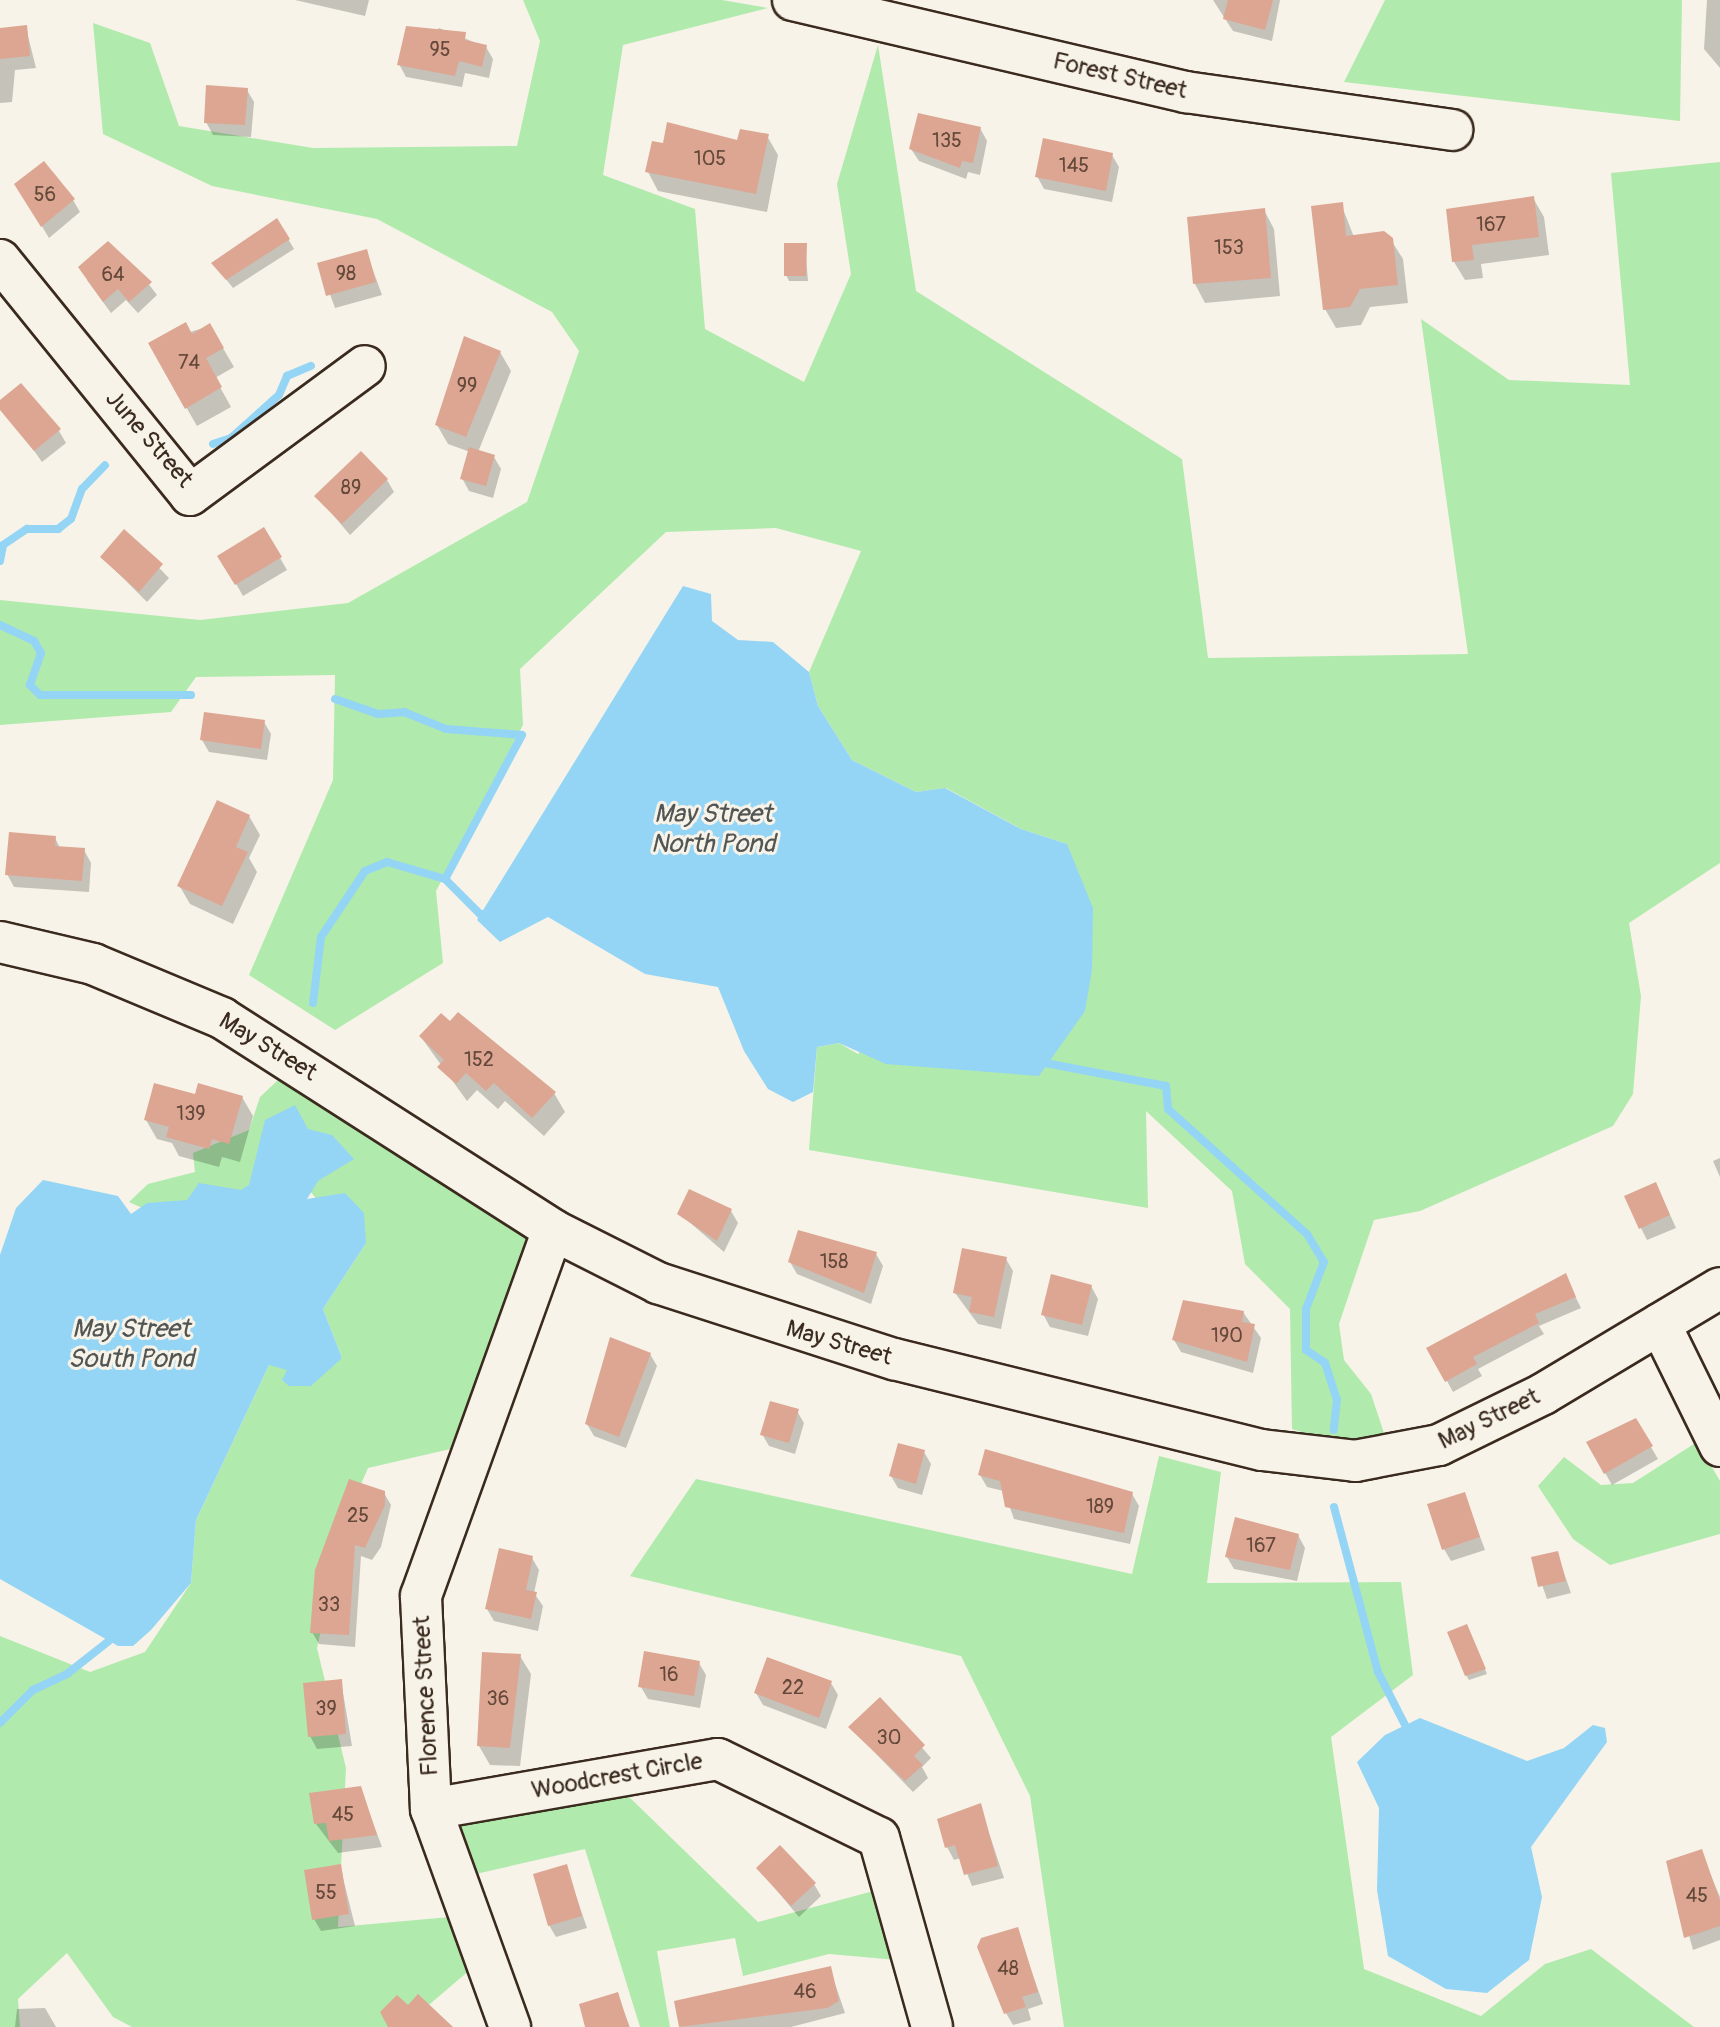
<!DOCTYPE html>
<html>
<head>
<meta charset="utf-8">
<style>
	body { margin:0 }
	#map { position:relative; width:1720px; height:2027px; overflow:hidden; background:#f7f3e8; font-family:Pangolin,sans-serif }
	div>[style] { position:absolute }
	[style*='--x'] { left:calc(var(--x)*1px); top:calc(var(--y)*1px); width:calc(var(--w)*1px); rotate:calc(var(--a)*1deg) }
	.green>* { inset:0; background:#b1eaad }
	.water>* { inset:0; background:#94d5f5 }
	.shadow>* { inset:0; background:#0003 }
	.stream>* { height:8px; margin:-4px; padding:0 4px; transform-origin:4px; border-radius:4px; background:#94d5f5 }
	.building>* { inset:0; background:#dda693 }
	.roads { filter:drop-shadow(2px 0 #3b2a1e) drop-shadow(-2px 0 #3b2a1e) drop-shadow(0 2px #3b2a1e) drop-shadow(0 -2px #3b2a1e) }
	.minor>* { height:40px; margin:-20px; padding:0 20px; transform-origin:20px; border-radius:20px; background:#f7f3e8 }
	span { translate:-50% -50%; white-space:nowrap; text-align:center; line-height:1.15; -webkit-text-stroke:6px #f7f3e8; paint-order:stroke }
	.number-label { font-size:20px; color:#64493b }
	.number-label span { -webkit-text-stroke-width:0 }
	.street-label { font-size:24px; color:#3b2a1e }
	.water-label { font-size:26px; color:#515554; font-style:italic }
</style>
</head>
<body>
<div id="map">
	<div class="green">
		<i style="clip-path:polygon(523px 0,722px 0,768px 8px,623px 45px,603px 175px,695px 209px,705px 329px,804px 382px,851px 274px,837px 184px,878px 45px,916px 291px,1182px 459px,1208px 658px,1468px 654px,1421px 319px,1509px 380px,1630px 385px,1611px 173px,1720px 162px,1720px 863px,1629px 923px,1641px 996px,1633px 1094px,1613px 1126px,1420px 1211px,1374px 1220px,1339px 1324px,1344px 1360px,1371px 1394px,1386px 1439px,1324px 1439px,1292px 1429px,1290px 1309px,1245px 1264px,1232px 1191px,1146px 1111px,1148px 1208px,809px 1150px,817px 1047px,839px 1043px,858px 1054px,1067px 844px,1021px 829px,946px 788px,916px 792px,852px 760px,818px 706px,809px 672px,861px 551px,776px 528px,666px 532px,520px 669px,523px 725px,436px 891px,443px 963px,335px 1030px,249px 975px,333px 780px,335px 675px,196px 677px,171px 712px,0 725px,0 600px,200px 620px,348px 603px,527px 502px,579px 351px,552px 312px,377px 219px,212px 186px,103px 134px,93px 23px,150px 43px,179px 126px,313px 148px,517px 146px,540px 41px)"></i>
		<i style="clip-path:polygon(1385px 0,1682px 0,1680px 121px,1344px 82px)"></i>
		<i style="clip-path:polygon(279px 1079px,530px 1232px,539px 1292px,459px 1447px,368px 1468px,345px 1521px,317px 1648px,346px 1768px,338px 1927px,461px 1916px,471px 1969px,403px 2027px,132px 2027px,113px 2017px,67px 1953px,18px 1999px,20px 2027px,0 2027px,0 1636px,90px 1672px,145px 1652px,191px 1583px,196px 1520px,269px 1365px,342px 1358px,323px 1309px,366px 1243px,341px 1229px,296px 1174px,267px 1210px,151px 1212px,129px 1202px,148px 1184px,195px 1172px,193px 1153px,249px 1130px,260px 1097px)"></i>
		<i style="clip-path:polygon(1697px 1442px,1720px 1481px,1720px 1534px,1610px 1565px,1573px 1539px,1538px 1486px,1564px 1457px,1601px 1485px,1633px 1483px)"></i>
		<i style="clip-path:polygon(1159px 1456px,1221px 1472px,1207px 1583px,1401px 1582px,1413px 1675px,1331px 1737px,1364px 1969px,1481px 2016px,1545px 1964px,1591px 1949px,1694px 2027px,1064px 2027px,1030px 1796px,961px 1656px,630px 1576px,696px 1479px,1132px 1574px)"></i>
		<i style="clip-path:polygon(624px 1792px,758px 1922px,877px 1890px,897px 1960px,829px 1954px,743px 1976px,735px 1938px,657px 1951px,670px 2027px,640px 2027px,585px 1849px,467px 1876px,451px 1823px)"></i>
	</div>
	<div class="water">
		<i style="clip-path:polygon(683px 586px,711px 594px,712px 621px,738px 640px,773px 642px,809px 672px,818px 706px,852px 760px,916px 792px,945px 788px,1021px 829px,1067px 844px,1093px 908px,1092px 970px,1085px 1011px,1039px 1076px,886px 1064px,839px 1043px,817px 1047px,813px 1092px,793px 1102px,768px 1089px,744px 1051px,718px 987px,645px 974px,548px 917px,500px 942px,477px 920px)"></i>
		<i style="clip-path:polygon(295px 1105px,308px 1129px,332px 1135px,354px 1159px,318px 1181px,307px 1199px,345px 1193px,364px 1213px,366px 1243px,323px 1309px,342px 1358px,311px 1386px,289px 1386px,282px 1380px,287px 1370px,269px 1365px,196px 1520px,191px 1583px,151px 1630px,133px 1646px,118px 1646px,0 1579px,0 1255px,16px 1208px,43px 1180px,118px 1196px,131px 1214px,147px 1203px,187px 1200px,199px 1183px,241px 1190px,249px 1185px,265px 1120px)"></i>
		<i style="clip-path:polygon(1420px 1718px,1527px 1761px,1564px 1748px,1593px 1725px,1605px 1728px,1607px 1742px,1531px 1847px,1542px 1897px,1529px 1960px,1487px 1993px,1446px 1989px,1388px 1956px,1377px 1890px,1379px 1808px,1357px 1762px,1385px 1735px)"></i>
	</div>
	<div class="shadow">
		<i style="clip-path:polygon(295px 0,369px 0,365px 16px)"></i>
		<i style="clip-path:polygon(1213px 0,1280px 0,1272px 41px,1233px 31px)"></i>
		<i style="clip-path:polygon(1707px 0,1720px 0,1720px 68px,1704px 49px)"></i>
		<i style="clip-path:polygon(26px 28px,36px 68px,15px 70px,12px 102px,0 103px,0 31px)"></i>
		<i style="clip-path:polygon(439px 28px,486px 47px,493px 59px,489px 78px,465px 73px,462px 87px,406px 77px,399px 64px)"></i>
		<i style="clip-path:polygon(247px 90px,254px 102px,251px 137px,213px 135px,206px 122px)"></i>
		<i style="clip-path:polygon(980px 128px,987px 141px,980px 175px,968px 172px,966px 179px,919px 161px,911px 149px)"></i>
		<i style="clip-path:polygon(767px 136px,778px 155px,767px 212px,658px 191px,648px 172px)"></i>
		<i style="clip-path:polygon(1112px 155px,1119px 167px,1112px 202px,1044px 189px,1037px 176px)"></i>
		<i style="clip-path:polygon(17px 185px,73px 200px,80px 212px,49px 238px)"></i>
		<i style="clip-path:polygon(1533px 198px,1544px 217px,1549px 255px,1481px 264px,1483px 278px,1465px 280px,1454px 262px,1448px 211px)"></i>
		<i style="clip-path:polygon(1341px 204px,1354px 237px,1391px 240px,1403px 259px,1408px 303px,1370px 307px,1361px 325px,1336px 328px,1325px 309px)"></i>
		<i style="clip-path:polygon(1264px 210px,1274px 229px,1280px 296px,1205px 303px,1195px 284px)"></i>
		<i style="clip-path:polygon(277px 220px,294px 249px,233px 288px,214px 264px)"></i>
		<i style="clip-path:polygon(805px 245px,808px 281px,789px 281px,786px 275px)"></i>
		<i style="clip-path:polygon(366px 251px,382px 295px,335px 308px,319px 264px)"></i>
		<i style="clip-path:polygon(135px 266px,157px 295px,138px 313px,126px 300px,111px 313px,87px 280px)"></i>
		<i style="clip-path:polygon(210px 326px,234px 367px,215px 378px,231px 407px,197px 426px,150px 344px)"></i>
		<i style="clip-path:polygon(500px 352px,511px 371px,478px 452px,494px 457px,501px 469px,493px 498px,469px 491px,462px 478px,470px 452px,448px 444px,437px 425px)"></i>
		<i style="clip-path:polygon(0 403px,59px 431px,66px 443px,42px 462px)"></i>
		<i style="clip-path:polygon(387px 480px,394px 492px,350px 535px,317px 496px)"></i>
		<i style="clip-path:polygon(264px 530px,287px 570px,243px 596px,220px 556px)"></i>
		<i style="clip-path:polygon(124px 532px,169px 578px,147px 602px,102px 557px)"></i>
		<i style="clip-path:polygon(264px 722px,271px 734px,267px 760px,209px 752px,202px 740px)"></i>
		<i style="clip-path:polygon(249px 816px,260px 835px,249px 858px,257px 872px,233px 924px,190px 904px,179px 885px)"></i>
		<i style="clip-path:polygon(55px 838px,60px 848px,84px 850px,91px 863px,89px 892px,14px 887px,7px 874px)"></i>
		<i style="clip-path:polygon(421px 1037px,554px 1093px,565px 1112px,544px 1136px,505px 1101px,498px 1109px,477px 1090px,467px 1101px)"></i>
		<i style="clip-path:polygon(196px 1097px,242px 1097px,253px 1116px,240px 1162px,222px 1157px,219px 1167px,179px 1156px,172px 1143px,157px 1139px,146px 1120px)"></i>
		<i style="clip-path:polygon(1720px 1158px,1720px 1177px,1713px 1161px)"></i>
		<i style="clip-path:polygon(1662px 1197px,1676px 1228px,1647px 1240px,1641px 1228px)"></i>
		<i style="clip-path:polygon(731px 1211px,738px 1223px,724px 1252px,680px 1214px)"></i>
		<i style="clip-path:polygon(876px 1254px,883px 1266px,871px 1304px,797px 1274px,790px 1262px)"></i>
		<i style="clip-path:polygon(1006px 1259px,1013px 1271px,1001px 1329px,978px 1324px,955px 1293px)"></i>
		<i style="clip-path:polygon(1565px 1276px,1581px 1308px,1539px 1326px,1544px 1334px,1478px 1369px,1482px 1376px,1453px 1392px,1429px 1348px)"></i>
		<i style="clip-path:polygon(1091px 1286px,1098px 1299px,1088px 1336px,1050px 1327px,1043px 1314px)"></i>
		<i style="clip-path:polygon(1243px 1312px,1261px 1338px,1253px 1373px,1181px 1352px,1174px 1340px)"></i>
		<i style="clip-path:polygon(611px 1339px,650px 1354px,657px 1366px,626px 1448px,594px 1436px,587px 1424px)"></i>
		<i style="clip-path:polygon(797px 1411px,804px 1423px,795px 1454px,769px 1446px,762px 1434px)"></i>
		<i style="clip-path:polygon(1635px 1420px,1658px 1459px,1612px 1485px,1588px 1443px)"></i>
		<i style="clip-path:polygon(924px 1452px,931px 1464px,922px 1495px,898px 1488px,891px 1476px)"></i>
		<i style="clip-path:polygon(980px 1475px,1132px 1494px,1139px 1506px,1130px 1544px,1014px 1519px,1004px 1491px,987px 1487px)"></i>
		<i style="clip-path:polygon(384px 1493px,391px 1505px,381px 1547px,372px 1560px,361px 1556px,355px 1647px,319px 1644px,312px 1632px,317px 1571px)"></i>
		<i style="clip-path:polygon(1464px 1494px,1485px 1550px,1451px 1561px,1444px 1549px)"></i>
		<i style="clip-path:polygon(1298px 1535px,1305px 1548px,1297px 1581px,1234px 1569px,1227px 1557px)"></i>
		<i style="clip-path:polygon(1557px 1553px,1571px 1593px,1547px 1599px,1533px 1559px)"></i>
		<i style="clip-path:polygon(532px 1558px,539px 1570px,534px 1593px,543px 1606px,538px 1631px,494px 1621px,487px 1609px)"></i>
		<i style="clip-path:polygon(1469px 1631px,1487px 1674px,1469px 1680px,1466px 1675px)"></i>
		<i style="clip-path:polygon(520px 1656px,531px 1674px,520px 1766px,490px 1765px,479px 1746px)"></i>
		<i style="clip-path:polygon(699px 1663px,706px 1675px,700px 1708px,648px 1699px,641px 1687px)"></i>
		<i style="clip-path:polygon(341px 1681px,352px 1746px,317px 1749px,310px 1736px)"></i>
		<i style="clip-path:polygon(831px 1683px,838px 1695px,826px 1729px,763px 1705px,756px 1693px)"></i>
		<i style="clip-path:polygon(880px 1699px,931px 1758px,922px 1767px,928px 1778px,913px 1792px,850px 1727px)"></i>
		<i style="clip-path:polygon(360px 1788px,382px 1847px,338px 1853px,316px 1824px)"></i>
		<i style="clip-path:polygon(980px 1806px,1004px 1878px,972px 1886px,961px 1858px,954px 1860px,947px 1847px)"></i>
		<i style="clip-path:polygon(1701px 1852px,1720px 1897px,1720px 1940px,1693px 1950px,1669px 1863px)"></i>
		<i style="clip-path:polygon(340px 1866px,355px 1926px,321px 1931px,314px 1919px)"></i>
		<i style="clip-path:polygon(566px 1866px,587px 1928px,556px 1937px,549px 1925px)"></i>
		<i style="clip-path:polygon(758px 1868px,814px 1884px,821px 1896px,799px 1917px)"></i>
		<i style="clip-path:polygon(1017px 1929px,1043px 2004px,1028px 2009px,1031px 2020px,1013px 2025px,1006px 2013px)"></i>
		<i style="clip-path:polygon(830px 1969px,845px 2013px,791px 2027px,681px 2027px,676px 2003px)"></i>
		<i style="clip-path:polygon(617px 1994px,630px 2027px,587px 2027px)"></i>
		<i style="clip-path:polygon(45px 2008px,56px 2027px,15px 2027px,17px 2009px)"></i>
	</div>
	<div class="stream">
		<i style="--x:213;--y:444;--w:19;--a:-18"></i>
		<i style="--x:231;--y:438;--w:64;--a:-41.9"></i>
		<i style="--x:279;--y:395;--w:21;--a:-67"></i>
		<i style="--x:287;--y:376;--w:26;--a:-23"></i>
		<i style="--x:0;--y:561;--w:16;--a:-79"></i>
		<i style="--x:3;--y:545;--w:29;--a:-34"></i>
		<i style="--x:27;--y:529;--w:31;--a:0"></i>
		<i style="--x:58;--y:529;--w:16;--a:-38"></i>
		<i style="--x:71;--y:519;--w:32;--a:-70"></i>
		<i style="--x:82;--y:489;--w:33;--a:-46"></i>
		<i style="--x:0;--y:625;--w:38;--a:25"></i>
		<i style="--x:34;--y:641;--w:14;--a:60"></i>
		<i style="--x:41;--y:653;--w:34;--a:109"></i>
		<i style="--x:30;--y:685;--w:14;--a:45"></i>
		<i style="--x:40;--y:695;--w:151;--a:0"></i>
		<i style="--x:335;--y:699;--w:46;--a:19.2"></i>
		<i style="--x:378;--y:714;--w:26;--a:-4"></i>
		<i style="--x:404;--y:712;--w:45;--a:22"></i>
		<i style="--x:446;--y:729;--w:76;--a:4.5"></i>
		<i style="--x:522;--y:735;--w:163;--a:118.1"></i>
		<i style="--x:445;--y:879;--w:51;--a:45"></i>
		<i style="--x:481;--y:915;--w:9;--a:-21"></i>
		<i style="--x:313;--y:1003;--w:66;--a:-83.1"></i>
		<i style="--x:321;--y:937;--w:79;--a:-56.3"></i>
		<i style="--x:365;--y:871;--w:24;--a:-22"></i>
		<i style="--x:387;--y:862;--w:60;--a:16.3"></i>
		<i style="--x:1040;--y:1062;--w:128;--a:10.8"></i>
		<i style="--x:1166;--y:1086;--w:23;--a:85"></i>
		<i style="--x:1168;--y:1109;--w:187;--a:42"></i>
		<i style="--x:1307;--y:1234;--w:33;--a:59"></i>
		<i style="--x:1324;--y:1262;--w:50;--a:111"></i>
		<i style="--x:1306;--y:1309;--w:41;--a:90"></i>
		<i style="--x:1306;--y:1350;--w:23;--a:34"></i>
		<i style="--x:1325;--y:1363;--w:38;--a:72"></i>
		<i style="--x:1337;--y:1399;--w:31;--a:96"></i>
		<i style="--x:1334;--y:1507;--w:171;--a:75.1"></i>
		<i style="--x:1378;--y:1672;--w:66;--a:63"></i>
		<i style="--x:0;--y:1723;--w:47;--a:-45"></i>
		<i style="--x:33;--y:1690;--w:38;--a:-25"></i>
		<i style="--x:67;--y:1674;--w:53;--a:-38.2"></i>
	</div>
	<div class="building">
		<i style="clip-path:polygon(1228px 0,1273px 0,1265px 30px,1223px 19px)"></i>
		<i style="clip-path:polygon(27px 25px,30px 56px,0 59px,0 28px)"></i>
		<i style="clip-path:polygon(406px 26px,466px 32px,465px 40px,487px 45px,482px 67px,459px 61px,455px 76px,397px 65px)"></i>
		<i style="clip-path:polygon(206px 85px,248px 88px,245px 125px,204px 123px)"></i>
		<i style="clip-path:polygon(918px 113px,981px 127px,973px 163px,962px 161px,960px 168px,909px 149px)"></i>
		<i style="clip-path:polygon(667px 122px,737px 140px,740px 129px,769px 134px,756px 194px,645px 172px,652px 141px,663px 143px)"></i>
		<i style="clip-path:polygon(1043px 138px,1113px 153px,1106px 191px,1035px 177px)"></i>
		<i style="clip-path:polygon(44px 161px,75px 199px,41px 227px,14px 184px)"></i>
		<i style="clip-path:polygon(1534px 196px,1539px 237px,1472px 245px,1474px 260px,1452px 262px,1446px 209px)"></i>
		<i style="clip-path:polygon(1343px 202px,1346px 236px,1384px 231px,1393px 238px,1398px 285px,1360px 289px,1350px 307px,1323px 310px,1311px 206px)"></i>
		<i style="clip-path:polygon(1265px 208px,1271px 278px,1193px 284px,1187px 217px)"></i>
		<i style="clip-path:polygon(277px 218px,290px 239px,226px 280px,211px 263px)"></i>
		<i style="clip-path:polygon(108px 241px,152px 282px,129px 302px,118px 289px,103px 302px,78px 267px)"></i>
		<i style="clip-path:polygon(784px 243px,807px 243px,806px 276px,784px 276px)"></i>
		<i style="clip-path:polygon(367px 249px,376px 282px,326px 296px,317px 263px)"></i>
		<i style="clip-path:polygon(186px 322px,192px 334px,210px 323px,224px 348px,206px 358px,222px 387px,185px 409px,148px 343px)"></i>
		<i style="clip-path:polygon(464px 336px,501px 351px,466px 437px,435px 425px)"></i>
		<i style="clip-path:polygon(21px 383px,61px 429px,34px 451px,0 410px,0 400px)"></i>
		<i style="clip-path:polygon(469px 447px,495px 455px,486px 486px,460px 479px)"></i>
		<i style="clip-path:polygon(361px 451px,388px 479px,342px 524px,314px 496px)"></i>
		<i style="clip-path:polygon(264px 527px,282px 557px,235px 585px,217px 556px)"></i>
		<i style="clip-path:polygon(124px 529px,163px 564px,139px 592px,100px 557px)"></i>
		<i style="clip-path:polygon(204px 712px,265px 720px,261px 749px,200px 740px)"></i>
		<i style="clip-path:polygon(217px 800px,250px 815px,236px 847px,248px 852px,222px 906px,177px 886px)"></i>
		<i style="clip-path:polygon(9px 832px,56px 836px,55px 846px,85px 848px,82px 881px,5px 875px)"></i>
		<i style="clip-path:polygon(458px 1012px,556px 1092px,532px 1118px,494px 1083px,486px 1091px,466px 1073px,456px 1084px,437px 1067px,444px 1060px,419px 1036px,441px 1013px,450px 1021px)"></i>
		<i style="clip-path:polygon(154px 1083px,195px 1094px,198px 1083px,243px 1096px,229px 1144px,212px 1139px,209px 1149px,166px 1137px,169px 1127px,144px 1120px)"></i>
		<i style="clip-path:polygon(1656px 1182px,1670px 1215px,1639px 1229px,1624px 1196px)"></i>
		<i style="clip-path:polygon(689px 1189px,732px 1209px,717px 1241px,677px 1214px)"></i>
		<i style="clip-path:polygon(798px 1230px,877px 1252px,864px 1293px,788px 1262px)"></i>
		<i style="clip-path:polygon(962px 1248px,1007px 1257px,994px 1317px,969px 1312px,972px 1297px,953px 1293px)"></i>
		<i style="clip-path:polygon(1566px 1273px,1576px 1297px,1535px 1314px,1539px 1323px,1473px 1357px,1477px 1364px,1445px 1382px,1426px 1348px)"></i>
		<i style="clip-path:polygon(1051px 1274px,1092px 1285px,1082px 1325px,1041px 1315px)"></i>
		<i style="clip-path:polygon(1183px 1300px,1244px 1311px,1242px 1322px,1255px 1324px,1247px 1362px,1172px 1340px)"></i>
		<i style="clip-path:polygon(610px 1337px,651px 1353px,619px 1437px,585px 1424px)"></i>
		<i style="clip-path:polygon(770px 1401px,799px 1409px,789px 1443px,760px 1435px)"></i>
		<i style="clip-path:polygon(1636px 1418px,1653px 1446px,1604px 1474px,1586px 1442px)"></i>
		<i style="clip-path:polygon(898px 1443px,925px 1450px,916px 1484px,889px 1476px)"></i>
		<i style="clip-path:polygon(985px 1449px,1133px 1492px,1124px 1533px,1005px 1507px,1000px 1481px,978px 1475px)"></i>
		<i style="clip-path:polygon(349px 1479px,385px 1491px,385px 1505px,365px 1548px,355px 1545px,349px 1635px,310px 1633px,315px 1570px)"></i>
		<i style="clip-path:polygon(1465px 1492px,1480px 1537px,1442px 1550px,1427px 1504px)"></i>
		<i style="clip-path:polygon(1235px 1517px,1299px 1534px,1290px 1570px,1225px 1557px)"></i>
		<i style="clip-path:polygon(499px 1548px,533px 1556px,526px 1590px,537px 1592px,531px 1619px,485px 1609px)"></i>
		<i style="clip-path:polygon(1558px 1551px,1566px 1581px,1538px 1587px,1531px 1557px)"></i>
		<i style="clip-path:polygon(1467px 1624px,1486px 1669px,1465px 1676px,1447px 1632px)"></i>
		<i style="clip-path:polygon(644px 1651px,700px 1661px,694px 1696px,638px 1687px)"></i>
		<i style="clip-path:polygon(482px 1652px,521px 1654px,510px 1748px,477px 1746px)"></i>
		<i style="clip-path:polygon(767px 1657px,832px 1681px,819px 1718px,754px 1693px)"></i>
		<i style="clip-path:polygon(342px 1679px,346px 1734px,308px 1737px,303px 1683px)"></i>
		<i style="clip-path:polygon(880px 1697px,925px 1745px,914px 1756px,923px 1765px,905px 1781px,848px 1727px)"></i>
		<i style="clip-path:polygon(361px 1786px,377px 1835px,329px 1841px,326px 1823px,314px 1824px,309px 1793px)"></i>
		<i style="clip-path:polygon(981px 1803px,998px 1866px,964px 1875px,955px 1845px,945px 1848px,937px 1819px)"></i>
		<i style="clip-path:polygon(780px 1845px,816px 1883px,791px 1906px,756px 1868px)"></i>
		<i style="clip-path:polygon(1702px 1849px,1720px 1901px,1720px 1926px,1684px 1938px,1666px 1861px)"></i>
		<i style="clip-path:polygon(341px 1864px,349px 1914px,312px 1920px,304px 1870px)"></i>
		<i style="clip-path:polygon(567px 1864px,582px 1916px,548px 1926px,533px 1874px)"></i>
		<i style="clip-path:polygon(1018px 1927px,1038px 1992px,1022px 1997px,1026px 2007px,1004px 2014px,977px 1947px,981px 1938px)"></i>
		<i style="clip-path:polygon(831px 1966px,839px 2001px,827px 2008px,679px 2027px,674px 2001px)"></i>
		<i style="clip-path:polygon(618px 1992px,629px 2027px,585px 2027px,579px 2004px)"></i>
		<i style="clip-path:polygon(418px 1994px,453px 2027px,388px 2027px,380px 2012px,397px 1995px,408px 2005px)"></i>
	</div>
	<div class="roads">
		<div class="minor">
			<i style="--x:793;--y:0;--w:404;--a:13.2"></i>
			<i style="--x:1186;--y:92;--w:269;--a:8.1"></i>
			<i style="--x:0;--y:260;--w:302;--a:51"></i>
			<i style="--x:190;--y:495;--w:217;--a:-36.4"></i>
			<i style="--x:0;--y:942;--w:96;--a:13.3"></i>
			<i style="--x:93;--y:964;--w:140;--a:22.7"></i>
			<i style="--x:222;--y:1018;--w:393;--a:32.6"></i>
			<i style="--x:553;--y:1230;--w:118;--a:26.8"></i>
			<i style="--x:658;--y:1283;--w:248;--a:17.9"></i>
			<i style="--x:894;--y:1359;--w:379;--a:13.9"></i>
			<i style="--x:1262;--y:1450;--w:94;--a:6.7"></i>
			<i style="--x:1355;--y:1461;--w:86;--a:-10.8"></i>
			<i style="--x:1439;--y:1445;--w:116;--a:-26.1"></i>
			<i style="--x:1543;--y:1394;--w:206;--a:-30.9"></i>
			<i style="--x:1660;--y:1324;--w:136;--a:63.8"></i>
			<i style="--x:431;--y:1809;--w:291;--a:-9.9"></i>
			<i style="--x:718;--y:1759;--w:179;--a:26.1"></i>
			<i style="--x:879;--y:1838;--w:196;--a:74.3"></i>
			<i style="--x:510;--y:2027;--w:232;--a:-109.9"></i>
			<i style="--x:431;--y:1809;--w:213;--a:-92.7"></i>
			<i style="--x:421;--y:1596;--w:389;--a:-70.2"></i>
		</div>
	</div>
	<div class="number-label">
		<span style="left:440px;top:49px">95</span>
		<span style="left:947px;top:140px">135</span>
		<span style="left:710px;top:158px">105</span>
		<span style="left:1074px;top:165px">145</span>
		<span style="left:45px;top:194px">56</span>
		<span style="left:1491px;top:224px">167</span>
		<span style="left:1229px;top:247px">153</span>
		<span style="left:346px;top:273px">98</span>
		<span style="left:113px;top:274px">64</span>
		<span style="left:189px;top:362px">74</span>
		<span style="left:467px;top:385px">99</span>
		<span style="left:351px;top:487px">89</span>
		<span style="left:479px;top:1059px">152</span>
		<span style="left:191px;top:1113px">139</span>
		<span style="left:834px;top:1261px">158</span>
		<span style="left:1227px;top:1335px">190</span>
		<span style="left:1100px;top:1506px">189</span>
		<span style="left:358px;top:1515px">25</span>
		<span style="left:1261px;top:1545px">167</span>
		<span style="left:329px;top:1604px">33</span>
		<span style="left:669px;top:1674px">16</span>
		<span style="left:793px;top:1687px">22</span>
		<span style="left:498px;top:1698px">36</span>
		<span style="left:326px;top:1708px">39</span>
		<span style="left:889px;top:1737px">30</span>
		<span style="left:343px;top:1814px">45</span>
		<span style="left:326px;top:1892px">55</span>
		<span style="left:1697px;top:1895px">45</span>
		<span style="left:1008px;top:1968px">48</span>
		<span style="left:805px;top:1991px">46</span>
	</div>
	<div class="street-label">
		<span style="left:1120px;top:76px;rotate:13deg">Forest Street</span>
		<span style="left:149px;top:439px;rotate:49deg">June Street</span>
		<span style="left:268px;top:1047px;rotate:31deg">May Street</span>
		<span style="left:839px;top:1343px;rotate:16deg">May Street</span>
		<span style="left:1489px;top:1419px;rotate:-26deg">May Street</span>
		<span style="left:426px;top:1696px;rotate:-93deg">Florence Street</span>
		<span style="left:617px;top:1776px;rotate:-10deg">Woodcrest Circle</span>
	</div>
	<div class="water-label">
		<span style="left:713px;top:830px">May Street<br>North Pond</span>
		<span style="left:131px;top:1345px">May Street<br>South Pond</span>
	</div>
</div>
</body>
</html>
